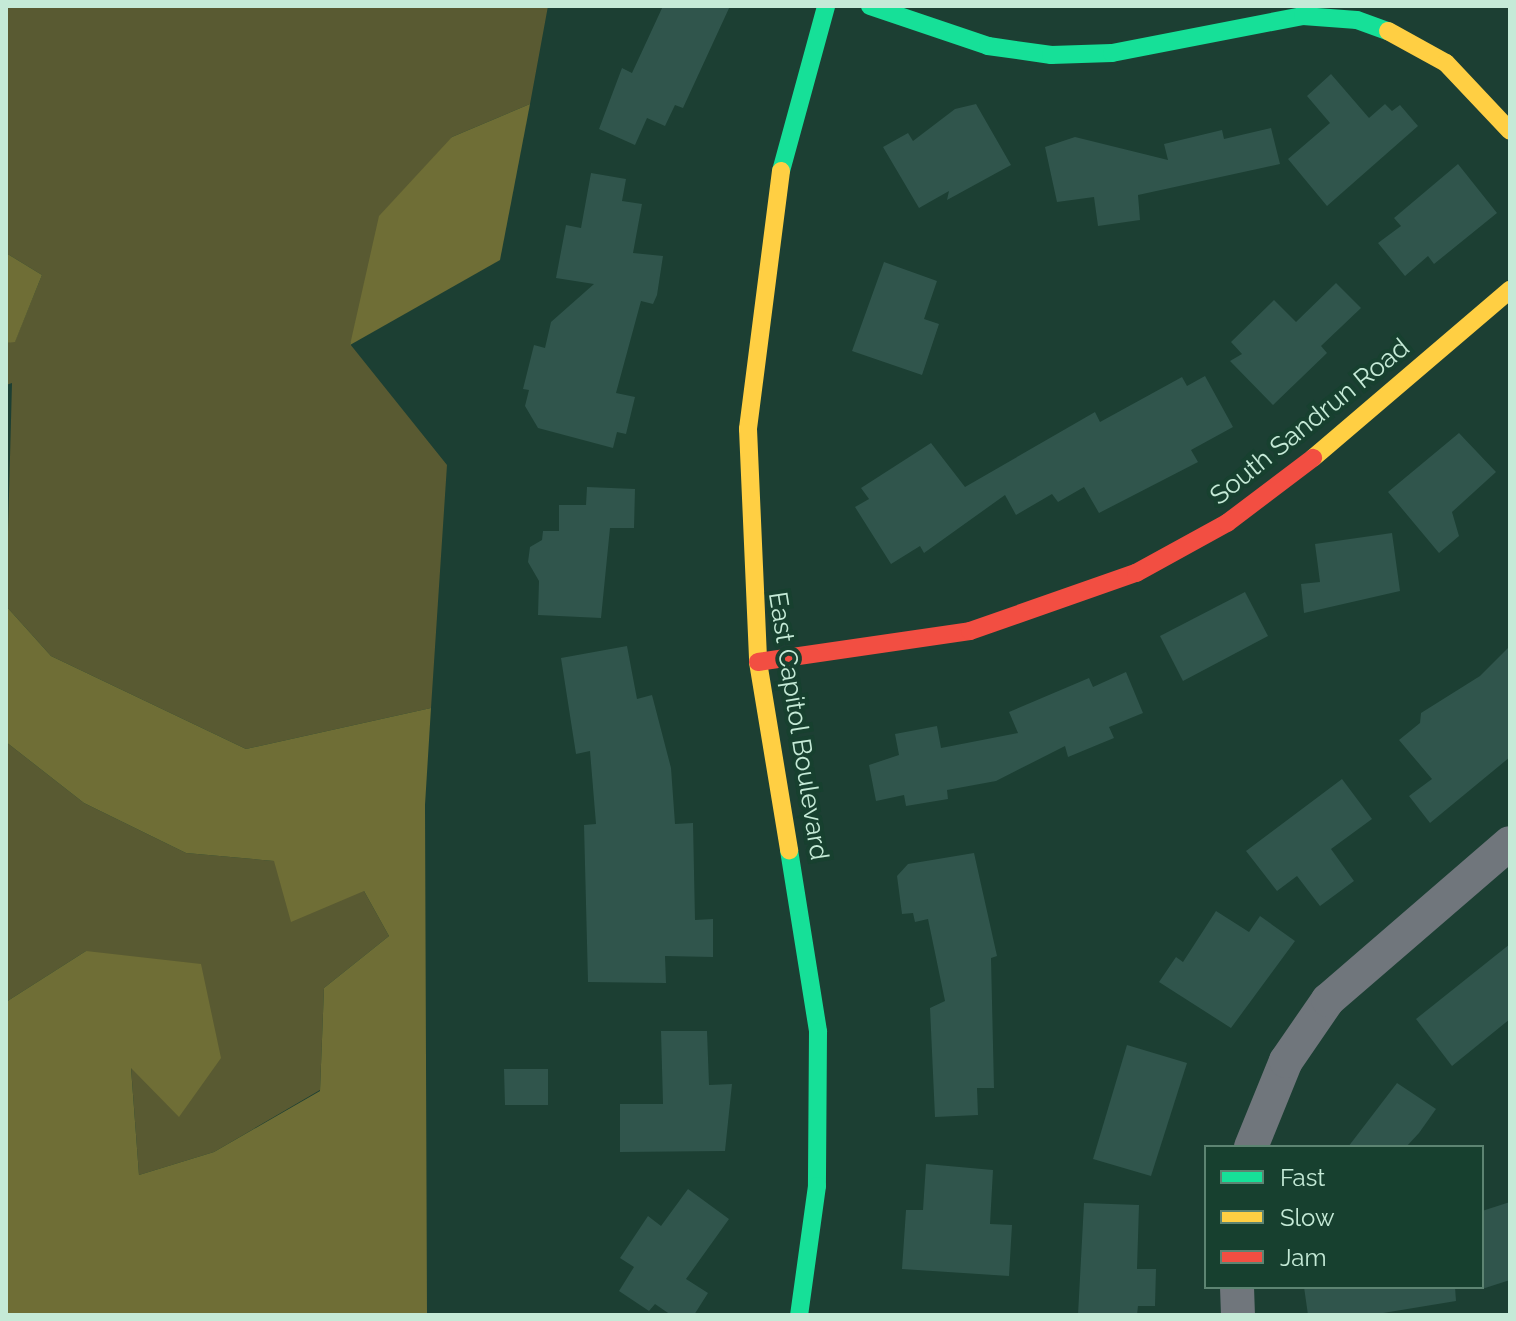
<!DOCTYPE html>
<html>
<head>
<meta charset="utf-8">
<style>
	body { margin:0 }
	#map { position:relative; width:1516px; height:1321px; overflow:hidden; background:#1c3f33; font-family:Raleway,sans-serif }
	div>[style] { position:absolute }
	[style*='--x'] { left:calc(var(--x)*1px); top:calc(var(--y)*1px); width:calc(var(--w)*1px); rotate:calc(var(--a)*1deg) }
	.green>* { inset:0; background:#595a32 }
	.forest>* { inset:0; background:#6f6e36 }
	.building>* { inset:0; background:#30554c }
	.street>* { height:34px; margin:-17px; padding:0 17px; transform-origin:17px; border-radius:17px; background:#70767c }
	.fast>* { height:18px; margin:-9px; padding:0 9px; transform-origin:9px; border-radius:9px; background:#16e098 }
	.slow>* { height:18px; margin:-9px; padding:0 9px; transform-origin:9px; border-radius:9px; background:#ffcf43 }
	.jam>* { height:18px; margin:-9px; padding:0 9px; transform-origin:9px; border-radius:9px; background:#f24e42 }
	span { translate:-50% -50%; white-space:nowrap; text-align:center; line-height:1.15; -webkit-text-stroke:8px #17402f; paint-order:stroke }
	.street-label { font-size:26px; color:#c5ead7 }
	.frame { position:absolute; inset:0; border:8px solid #c5ead7; pointer-events:none }
	.legend { position:absolute; left:1204px; top:1145px; width:280px; height:144px; box-sizing:border-box; background:#17402f; border:2px solid #5d8472; margin:0; padding:10px 14px; list-style:none; font-size:24px; color:#c5ead7 }
	.legend li { display:flex; align-items:center; gap:16px; height:40px }
	.legend b { width:40px; border:2px solid #5d8472 }
</style>
</head>
<body>
<div id="map">
	<div class="green">
		<i style="clip-path:polygon(6px 6px,548px 6px,530px 104px,452px 137px,350px 344px,447px 465px,431px 708px,246px 749px,51px 656px,6px 606px,12px 383px,6px 385px,6px 343px,15px 341px,42px 275px,6px 253px)"></i>
		<i style="clip-path:polygon(6px 742px,84px 803px,186px 853px,274px 861px,364px 891px,389px 936px,324px 988px,320px 1090px,214px 1152px,139px 1175px,131px 1067px,86px 951px,6px 1002px)"></i>
	</div>
	<div class="forest">
		<i style="clip-path:polygon(530px 104px,500px 260px,350px 345px,379px 216px,452px 137px)"></i>
		<i style="clip-path:polygon(6px 253px,42px 275px,15px 342px,6px 343px)"></i>
		<i style="clip-path:polygon(6px 606px,51px 656px,246px 749px,431px 708px,425px 805px,427px 1315px,6px 1315px,6px 1002px,86px 951px,201px 964px,221px 1058px,179px 1117px,131px 1068px,139px 1175px,214px 1152px,320px 1091px,324px 988px,389px 936px,364px 891px,291px 922px,274px 861px,186px 853px,84px 803px,6px 742px)"></i>
	</div>
	<div class="building">
		<i style="clip-path:polygon(663px 6px,730px 6px,683px 108px,675px 105px,665px 126px,647px 118px,635px 145px,599px 129px,622px 68px,632px 73px)"></i>
		<i style="clip-path:polygon(1331px 74px,1369px 118px,1385px 104px,1392px 111px,1400px 105px,1418px 126px,1327px 206px,1288px 159px,1330px 123px,1307px 96px)"></i>
		<i style="clip-path:polygon(976px 104px,1011px 165px,947px 200px,949px 191px,919px 208px,883px 147px,908px 133px,913px 141px,955px 109px)"></i>
		<i style="clip-path:polygon(1271px 128px,1280px 164px,1138px 195px,1140px 220px,1098px 226px,1094px 197px,1057px 202px,1045px 147px,1075px 137px,1168px 160px,1164px 144px,1222px 130px,1224px 139px)"></i>
		<i style="clip-path:polygon(1458px 164px,1497px 213px,1434px 264px,1428px 256px,1405px 276px,1378px 243px,1401px 226px,1394px 218px)"></i>
		<i style="clip-path:polygon(591px 173px,626px 179px,622px 201px,642px 204px,633px 253px,663px 256px,657px 295px,653px 304px,641px 301px,616px 393px,635px 397px,626px 434px,617px 432px,613px 448px,538px 428px,525px 406px,529px 390px,523px 389px,534px 345px,545px 348px,551px 322px,594px 284px,556px 278px,566px 225px,581px 228px)"></i>
		<i style="clip-path:polygon(884px 262px,937px 281px,924px 319px,939px 324px,922px 375px,852px 351px)"></i>
		<i style="clip-path:polygon(1336px 283px,1361px 308px,1321px 346px,1327px 353px,1273px 405px,1230px 361px,1242px 354px,1231px 342px,1274px 300px,1296px 322px)"></i>
		<i style="clip-path:polygon(1205px 376px,1233px 427px,1191px 450px,1198px 462px,1099px 513px,1084px 487px,1058px 502px,1052px 494px,1016px 515px,1005px 495px,924px 553px,920px 546px,891px 564px,855px 507px,869px 499px,861px 488px,931px 443px,965px 487px,1095px 412px,1100px 422px,1182px 377px,1187px 386px)"></i>
		<i style="clip-path:polygon(1459px 433px,1496px 472px,1452px 512px,1459px 536px,1439px 553px,1388px 492px)"></i>
		<i style="clip-path:polygon(587px 487px,635px 489px,634px 528px,610px 528px,601px 618px,538px 615px,539px 581px,528px 562px,530px 547px,542px 540px,543px 531px,559px 531px,559px 505px,586px 505px)"></i>
		<i style="clip-path:polygon(1392px 533px,1400px 591px,1304px 613px,1301px 584px,1320px 582px,1315px 544px)"></i>
		<i style="clip-path:polygon(1245px 592px,1268px 636px,1183px 681px,1160px 636px)"></i>
		<i style="clip-path:polygon(627px 646px,637px 699px,652px 695px,671px 768px,675px 824px,693px 823px,695px 920px,713px 919px,713px 957px,665px 956px,666px 983px,588px 982px,584px 825px,596px 824px,590px 751px,576px 754px,561px 658px)"></i>
		<i style="clip-path:polygon(1510px 646px,1510px 757px,1430px 823px,1409px 796px,1432px 779px,1399px 740px,1420px 723px,1421px 713px,1480px 676px)"></i>
		<i style="clip-path:polygon(1126px 672px,1143px 713px,1109px 727px,1114px 738px,1068px 757px,1065px 746px,996px 781px,947px 790px,948px 799px,906px 806px,904px 795px,876px 801px,869px 765px,899px 755px,895px 734px,937px 726px,941px 748px,1018px 733px,1009px 712px,1089px 678px,1093px 687px)"></i>
		<i style="clip-path:polygon(1342px 779px,1372px 819px,1331px 849px,1354px 881px,1320px 906px,1297px 876px,1277px 891px,1246px 851px)"></i>
		<i style="clip-path:polygon(974px 853px,997px 956px,991px 958px,994px 1088px,977px 1088px,978px 1115px,935px 1117px,930px 1008px,945px 1001px,928px 919px,915px 922px,913px 913px,902px 914px,897px 876px,908px 864px)"></i>
		<i style="clip-path:polygon(1216px 911px,1249px 932px,1260px 916px,1295px 941px,1231px 1028px,1159px 982px,1176px 957px,1183px 962px)"></i>
		<i style="clip-path:polygon(1510px 944px,1510px 1019px,1452px 1066px,1416px 1019px)"></i>
		<i style="clip-path:polygon(661px 1031px,707px 1031px,709px 1085px,732px 1084px,725px 1151px,620px 1152px,620px 1104px,663px 1104px)"></i>
		<i style="clip-path:polygon(1127px 1045px,1187px 1063px,1151px 1176px,1093px 1159px)"></i>
		<i style="clip-path:polygon(504px 1069px,548px 1069px,548px 1105px,505px 1105px)"></i>
		<i style="clip-path:polygon(1397px 1083px,1436px 1109px,1419px 1133px,1406px 1147px,1348px 1147px)"></i>
		<i style="clip-path:polygon(926px 1164px,993px 1170px,990px 1224px,1012px 1225px,1009px 1276px,902px 1269px,906px 1210px,923px 1210px)"></i>
		<i style="clip-path:polygon(688px 1189px,729px 1219px,686px 1279px,708px 1293px,694px 1315px,671px 1315px,655px 1304px,649px 1311px,619px 1291px,634px 1267px,620px 1258px,648px 1216px,661px 1226px)"></i>
		<i style="clip-path:polygon(1510px 1202px,1510px 1280px,1482px 1289px,1482px 1211px)"></i>
		<i style="clip-path:polygon(1084px 1203px,1139px 1205px,1137px 1269px,1156px 1269px,1155px 1306px,1138px 1306px,1137px 1315px,1078px 1315px)"></i>
		<i style="clip-path:polygon(1304px 1287px,1455px 1287px,1456px 1301px,1371px 1315px,1308px 1315px)"></i>
	</div>
	<div class="street">
		<i style="--x:1251;--y:1147;--w:93;--a:-67.9"></i>
		<i style="--x:1286;--y:1061;--w:74;--a:-55.5"></i>
		<i style="--x:1328;--y:1000;--w:240;--a:-40.8"></i>
		<i style="--x:1237;--y:1287;--w:28;--a:88"></i>
	</div>
	<div class="fast">
		<i style="--x:870;--y:6;--w:125;--a:18.7"></i>
		<i style="--x:988;--y:46;--w:64;--a:8.1"></i>
		<i style="--x:1051;--y:55;--w:61;--a:-1.9"></i>
		<i style="--x:1112;--y:53;--w:195;--a:-11"></i>
		<i style="--x:1303;--y:16;--w:54;--a:4.2"></i>
		<i style="--x:1357;--y:20;--w:33;--a:20"></i>
		<i style="--x:781;--y:171;--w:171;--a:-74.7"></i>
		<i style="--x:789;--y:850;--w:184;--a:80.9"></i>
		<i style="--x:818;--y:1032;--w:154;--a:90.4"></i>
		<i style="--x:817;--y:1186;--w:130;--a:97.9"></i>
	</div>
	<div class="slow">
		<i style="--x:1388;--y:31;--w:66;--a:28.9"></i>
		<i style="--x:1446;--y:63;--w:93;--a:46.7"></i>
		<i style="--x:781;--y:171;--w:260;--a:97.3"></i>
		<i style="--x:748;--y:429;--w:233;--a:87.5"></i>
		<i style="--x:758;--y:662;--w:191;--a:80.6"></i>
		<i style="--x:1313;--y:458;--w:259;--a:-40.5"></i>
	</div>
	<div class="jam">
		<i style="--x:758;--y:662;--w:214;--a:-8.3"></i>
		<i style="--x:970;--y:631;--w:176;--a:-19.3"></i>
		<i style="--x:1136;--y:573;--w:104;--a:-28.8"></i>
		<i style="--x:1227;--y:523;--w:108;--a:-37.1"></i>
	</div>
	<div class="street-label">
		<span style="left:1310px;top:422px;rotate:-39deg">South Sandrun Road</span>
		<span style="left:798px;top:726px;rotate:81deg">East Capitol Boulevard</span>
	</div>
	<div class="frame"></div>
	<ul class="legend">
	<li><b style="height:10px;background:#16e098"></b>Fast</li>
	<li><b style="height:10px;background:#ffcf43"></b>Slow</li>
	<li><b style="height:10px;background:#f24e42"></b>Jam</li>
	</ul>
</div>
</body>
</html>
